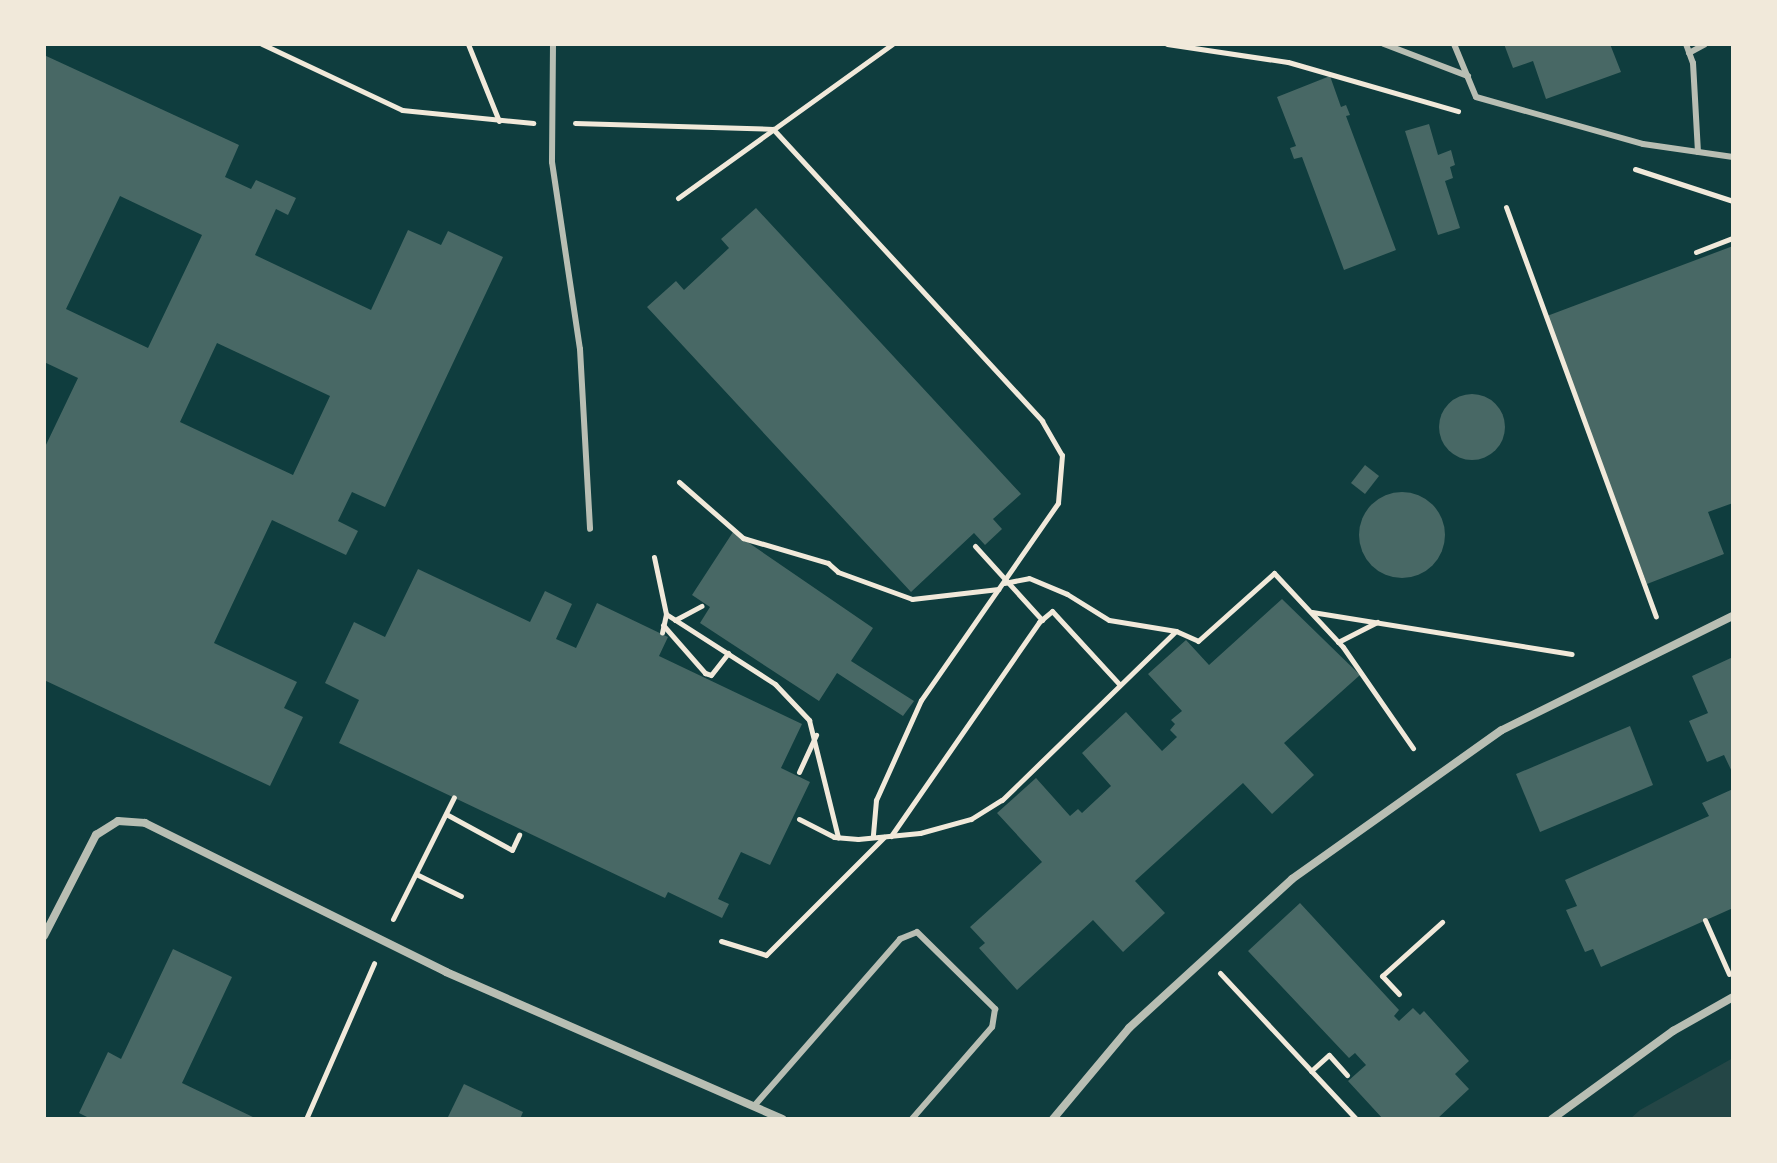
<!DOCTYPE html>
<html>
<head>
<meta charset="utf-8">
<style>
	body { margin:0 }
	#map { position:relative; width:1777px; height:1163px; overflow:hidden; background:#0f3d3e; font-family:Manrope,sans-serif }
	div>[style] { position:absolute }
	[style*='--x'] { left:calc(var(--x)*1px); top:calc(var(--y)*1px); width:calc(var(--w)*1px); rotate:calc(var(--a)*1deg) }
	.green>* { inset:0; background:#244646 }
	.building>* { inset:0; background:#486865 }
	.round { border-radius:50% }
	.path>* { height:5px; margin:-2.5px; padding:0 2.5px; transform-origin:2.5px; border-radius:2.5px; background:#f1e9da }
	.service>* { height:6px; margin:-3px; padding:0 3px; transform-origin:3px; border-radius:3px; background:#b8beb3 }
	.minor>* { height:8px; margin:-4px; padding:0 4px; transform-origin:4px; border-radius:4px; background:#b8beb3 }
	span { translate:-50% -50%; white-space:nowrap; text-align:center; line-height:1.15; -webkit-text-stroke:8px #f1e9da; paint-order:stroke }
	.frame { position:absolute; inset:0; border:46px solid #f1e9da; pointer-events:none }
</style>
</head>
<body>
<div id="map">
	<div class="green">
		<i style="clip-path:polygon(1733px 1058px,1733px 1119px,1630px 1119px,1640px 1110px)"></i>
	</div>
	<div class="building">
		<i style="clip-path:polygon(1504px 44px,1610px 44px,1621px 72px,1546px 99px,1533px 61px,1513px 68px)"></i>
		<i style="clip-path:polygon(evenodd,44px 55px,239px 145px,225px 177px,251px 189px,256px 180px,296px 198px,288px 215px,276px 209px,255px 255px,371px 310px,408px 230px,441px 245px,448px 231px,503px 257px,385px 507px,352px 492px,338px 521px,358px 531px,346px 555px,272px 520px,214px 643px,297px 682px,284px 708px,303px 717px,270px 786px,44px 680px,44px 449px,78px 378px,44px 362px,44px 55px,120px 196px,202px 235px,148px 348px,66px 309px,120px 196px,44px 55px,217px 343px,330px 396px,293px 475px,180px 422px,217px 343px)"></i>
		<i style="clip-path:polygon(1330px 76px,1341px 107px,1346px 105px,1350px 115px,1346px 116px,1396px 250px,1344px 270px,1302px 157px,1294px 159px,1290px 148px,1296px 146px,1277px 97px)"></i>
		<i style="clip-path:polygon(1429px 124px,1438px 155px,1451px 150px,1455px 165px,1450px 167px,1453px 178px,1445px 181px,1460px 228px,1438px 235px,1405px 131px)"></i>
		<i style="clip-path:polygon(756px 208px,1021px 494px,993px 519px,1002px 529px,985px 545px,974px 533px,911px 592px,647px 307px,676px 281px,684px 290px,729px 248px,721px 239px)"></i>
		<i style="clip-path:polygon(1733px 246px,1733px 503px,1708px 512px,1724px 554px,1647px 584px,1547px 316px)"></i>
		<i class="round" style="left:1439px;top:394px;width:66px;height:66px"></i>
		<i style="clip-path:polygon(1365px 465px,1379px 476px,1365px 494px,1351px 483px)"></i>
		<i class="round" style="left:1359px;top:492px;width:86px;height:86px"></i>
		<i style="clip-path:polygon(733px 532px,873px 628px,851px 661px,914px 701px,903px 716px,837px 673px,819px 701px,700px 623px,710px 607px,692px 595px)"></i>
		<i style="clip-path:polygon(418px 569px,530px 622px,545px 591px,572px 604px,556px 639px,576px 648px,597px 603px,668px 637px,659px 656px,802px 724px,781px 768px,810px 782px,770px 865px,741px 852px,718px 899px,729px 904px,722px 918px,668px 892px,665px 898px,339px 743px,359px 700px,325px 683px,354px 622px,385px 637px)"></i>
		<i style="clip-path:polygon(1282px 599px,1360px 675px,1284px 743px,1314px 775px,1272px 814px,1243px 783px,1135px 881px,1165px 913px,1123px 952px,1093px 920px,1017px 990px,979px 948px,985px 943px,970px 927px,1042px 862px,997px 813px,1036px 778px,1070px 816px,1078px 809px,1082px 813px,1111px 786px,1082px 753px,1126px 712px,1162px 751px,1177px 737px,1170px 730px,1175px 724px,1171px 720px,1182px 711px,1148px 674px,1186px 640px,1209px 665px)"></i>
		<i style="clip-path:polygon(1733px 657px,1733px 774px,1724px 755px,1707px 762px,1689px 721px,1708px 713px,1692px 676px)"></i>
		<i style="clip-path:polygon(1630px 726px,1653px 785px,1540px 832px,1516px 774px)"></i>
		<i style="clip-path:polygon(1733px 789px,1733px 908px,1601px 967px,1593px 949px,1585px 952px,1566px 910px,1577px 906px,1565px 880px,1709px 816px,1702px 803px)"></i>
		<i style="clip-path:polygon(1300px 903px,1399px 1010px,1394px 1016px,1399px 1021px,1413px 1008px,1420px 1015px,1424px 1011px,1469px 1061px,1455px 1074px,1469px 1089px,1437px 1119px,1383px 1119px,1348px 1081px,1366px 1065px,1355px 1053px,1349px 1058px,1248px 951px)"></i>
		<i style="clip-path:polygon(173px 949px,232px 977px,182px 1083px,257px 1119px,91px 1119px,79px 1113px,108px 1052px,121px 1059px)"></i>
		<i style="clip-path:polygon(464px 1084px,523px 1112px,520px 1119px,447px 1119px)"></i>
	</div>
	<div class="path">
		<i style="--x:262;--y:44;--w:155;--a:25.2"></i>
		<i style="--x:402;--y:110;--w:132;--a:5.7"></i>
		<i style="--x:468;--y:44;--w:83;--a:68.1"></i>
		<i style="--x:1167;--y:44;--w:122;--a:8.5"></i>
		<i style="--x:1288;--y:62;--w:177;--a:16.1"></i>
		<i style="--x:575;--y:123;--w:198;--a:1.7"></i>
		<i style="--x:773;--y:129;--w:397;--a:47.3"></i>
		<i style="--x:1042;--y:421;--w:39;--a:60"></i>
		<i style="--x:1062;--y:455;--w:48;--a:94.8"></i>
		<i style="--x:1058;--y:503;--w:240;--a:124.8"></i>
		<i style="--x:921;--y:700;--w:110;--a:114.2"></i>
		<i style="--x:876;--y:800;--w:37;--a:95"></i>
		<i style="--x:1635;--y:169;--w:103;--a:18.1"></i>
		<i style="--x:678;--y:198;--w:264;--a:-35.7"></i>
		<i style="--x:1506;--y:207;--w:436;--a:69.9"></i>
		<i style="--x:1696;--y:252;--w:40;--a:-21"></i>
		<i style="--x:679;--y:482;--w:85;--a:41.2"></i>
		<i style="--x:743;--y:538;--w:89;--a:16.4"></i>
		<i style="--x:828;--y:563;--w:13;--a:42"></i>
		<i style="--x:838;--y:572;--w:79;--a:20"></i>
		<i style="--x:912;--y:599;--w:87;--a:-6.6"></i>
		<i style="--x:975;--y:546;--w:100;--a:47.8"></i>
		<i style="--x:654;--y:557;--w:58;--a:78.1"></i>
		<i style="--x:666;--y:614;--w:19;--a:102"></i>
		<i style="--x:1004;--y:583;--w:25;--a:-11"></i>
		<i style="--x:1029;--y:578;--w:41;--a:22.8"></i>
		<i style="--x:1067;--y:594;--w:49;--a:31.8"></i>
		<i style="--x:1109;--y:620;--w:68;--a:9.3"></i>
		<i style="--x:1176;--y:631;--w:24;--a:24"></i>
		<i style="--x:1198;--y:641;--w:102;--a:-41.8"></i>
		<i style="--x:1274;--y:573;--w:101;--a:47"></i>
		<i style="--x:1343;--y:647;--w:123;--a:55.3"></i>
		<i style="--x:1312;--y:612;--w:263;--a:9.2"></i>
		<i style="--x:666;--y:614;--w:130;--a:32.7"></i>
		<i style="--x:775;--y:684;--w:50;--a:46.6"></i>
		<i style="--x:809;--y:720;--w:121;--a:76.1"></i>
		<i style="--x:675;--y:620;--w:30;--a:-28"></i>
		<i style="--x:663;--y:625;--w:64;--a:48.8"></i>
		<i style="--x:705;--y:673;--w:6;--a:18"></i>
		<i style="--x:711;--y:675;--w:28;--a:-52"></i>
		<i style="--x:1338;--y:642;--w:44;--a:-27.1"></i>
		<i style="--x:799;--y:772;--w:41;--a:-65.3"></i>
		<i style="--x:446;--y:814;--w:75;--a:28.6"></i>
		<i style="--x:512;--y:850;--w:17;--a:-65"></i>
		<i style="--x:799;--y:819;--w:39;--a:27"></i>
		<i style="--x:834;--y:837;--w:24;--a:5"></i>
		<i style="--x:858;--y:839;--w:62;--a:-5.5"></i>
		<i style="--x:920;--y:833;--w:53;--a:-15.4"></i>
		<i style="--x:971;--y:819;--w:36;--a:-32"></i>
		<i style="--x:1002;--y:800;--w:241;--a:-44.2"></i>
		<i style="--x:891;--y:836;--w:260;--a:-55.3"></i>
		<i style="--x:1039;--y:622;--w:17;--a:-40"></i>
		<i style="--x:1052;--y:611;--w:100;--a:47.4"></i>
		<i style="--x:416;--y:874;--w:50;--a:26.1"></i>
		<i style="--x:393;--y:919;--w:136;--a:-63.4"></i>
		<i style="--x:1705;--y:920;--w:59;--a:66"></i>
		<i style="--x:721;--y:941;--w:47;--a:17.3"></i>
		<i style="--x:766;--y:955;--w:167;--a:-45"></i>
		<i style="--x:1220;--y:973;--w:200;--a:47"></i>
		<i style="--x:1399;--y:994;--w:25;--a:-133"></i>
		<i style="--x:1382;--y:976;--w:81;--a:-42"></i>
		<i style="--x:1311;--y:1071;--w:24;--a:-42"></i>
		<i style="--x:1329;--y:1055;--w:27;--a:48"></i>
		<i style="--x:306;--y:1119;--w:170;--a:-66.4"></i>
	</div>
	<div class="service">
		<i style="--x:553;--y:44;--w:118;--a:90.5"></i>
		<i style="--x:552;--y:162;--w:189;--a:81.5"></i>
		<i style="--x:580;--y:349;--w:180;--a:86.8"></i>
		<i style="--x:1384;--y:44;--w:90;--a:20.9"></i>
		<i style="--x:1454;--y:44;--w:57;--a:67.5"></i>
		<i style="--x:1476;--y:97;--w:173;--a:15.7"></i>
		<i style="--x:1643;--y:144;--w:91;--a:8.2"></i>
		<i style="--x:1686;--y:44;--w:20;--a:70"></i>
		<i style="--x:1693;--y:63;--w:89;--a:86.8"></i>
		<i style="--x:1689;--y:53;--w:18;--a:-29"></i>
		<i style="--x:754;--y:1106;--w:222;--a:-48.8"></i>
		<i style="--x:900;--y:939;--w:18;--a:-22"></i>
		<i style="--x:917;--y:932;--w:110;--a:44.6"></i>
		<i style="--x:995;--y:1009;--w:18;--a:99"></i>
		<i style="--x:992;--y:1027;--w:122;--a:131"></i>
	</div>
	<div class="minor">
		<i style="--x:44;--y:936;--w:114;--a:-62.8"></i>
		<i style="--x:96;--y:835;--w:26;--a:-32"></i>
		<i style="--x:118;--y:821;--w:27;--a:4"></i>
		<i style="--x:145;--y:823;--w:336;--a:26.3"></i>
		<i style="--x:446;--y:972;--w:367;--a:23.6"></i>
		<i style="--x:1053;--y:1119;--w:119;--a:-50.1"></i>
		<i style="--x:1129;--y:1028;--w:221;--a:-42.4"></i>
		<i style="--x:1292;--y:879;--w:257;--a:-35.4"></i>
		<i style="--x:1502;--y:730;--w:258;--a:-26.3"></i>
		<i style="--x:1552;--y:1119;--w:150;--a:-36"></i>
		<i style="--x:1673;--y:1031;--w:69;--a:-29.5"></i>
	</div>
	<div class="frame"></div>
</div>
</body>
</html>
